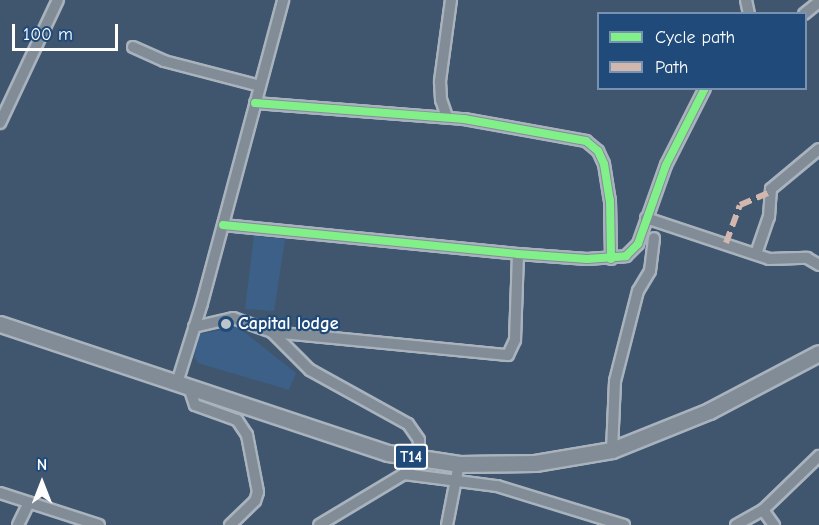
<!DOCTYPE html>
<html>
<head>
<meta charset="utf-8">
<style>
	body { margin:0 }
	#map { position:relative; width:819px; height:525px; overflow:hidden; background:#40566e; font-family:"Comic Neue",sans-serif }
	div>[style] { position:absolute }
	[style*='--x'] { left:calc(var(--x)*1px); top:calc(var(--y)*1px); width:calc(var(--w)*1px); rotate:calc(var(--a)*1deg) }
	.built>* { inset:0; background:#3c6087 }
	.roads { filter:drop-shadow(2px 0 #a9b3be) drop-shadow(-2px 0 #a9b3be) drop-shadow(0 2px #a9b3be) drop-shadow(0 -2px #a9b3be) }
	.minor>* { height:10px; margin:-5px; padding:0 5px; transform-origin:5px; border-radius:5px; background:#818c97 }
	.highway>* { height:15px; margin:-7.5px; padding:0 7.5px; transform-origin:7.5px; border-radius:7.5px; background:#818c97 }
	.quiet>* { height:6px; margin-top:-3px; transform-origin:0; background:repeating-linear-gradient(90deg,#d1b7ad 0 12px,transparent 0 18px) }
	.cycleway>* { height:8px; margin:-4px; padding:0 4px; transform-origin:4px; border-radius:4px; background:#82f089 }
	.dots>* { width:16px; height:16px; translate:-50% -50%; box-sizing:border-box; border:3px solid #1f4a7a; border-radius:50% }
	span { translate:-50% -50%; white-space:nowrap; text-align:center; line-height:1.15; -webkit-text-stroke:4.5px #1f4a7a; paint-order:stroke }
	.shield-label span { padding:2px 4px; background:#1f4a7a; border:2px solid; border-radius:4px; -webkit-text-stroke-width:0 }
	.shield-label { font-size:16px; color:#fff; font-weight:700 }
	.poi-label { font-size:18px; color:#fff; font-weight:700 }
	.left { translate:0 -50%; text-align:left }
	.legend { position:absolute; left:597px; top:12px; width:210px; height:78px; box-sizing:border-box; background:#1f4a7a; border:2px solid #7992af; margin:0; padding:8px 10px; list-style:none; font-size:18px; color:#fff }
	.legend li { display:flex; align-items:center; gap:12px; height:30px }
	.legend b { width:30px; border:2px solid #7992af }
	.north { position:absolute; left:12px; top:453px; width:60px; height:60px; -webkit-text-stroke:4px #1f4a7a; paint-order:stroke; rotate:0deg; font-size:16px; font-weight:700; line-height:24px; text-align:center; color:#fff }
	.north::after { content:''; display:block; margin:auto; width:21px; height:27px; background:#fff; clip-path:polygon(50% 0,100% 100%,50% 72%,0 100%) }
	.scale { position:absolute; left:12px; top:24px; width:106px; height:27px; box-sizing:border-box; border:3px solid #fff; border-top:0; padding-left:8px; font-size:18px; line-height:21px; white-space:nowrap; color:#fff; -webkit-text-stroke:4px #1f4a7a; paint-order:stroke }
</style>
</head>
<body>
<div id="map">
	<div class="built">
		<i style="clip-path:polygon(254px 236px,285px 239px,274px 311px,245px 309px)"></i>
		<i style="clip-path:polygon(238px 327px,296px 373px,289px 390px,198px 363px,194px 356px,200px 334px)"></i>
	</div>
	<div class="roads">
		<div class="minor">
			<i style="--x:746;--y:0;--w:14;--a:78"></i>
			<i style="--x:804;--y:14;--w:19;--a:-39"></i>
			<i style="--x:133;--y:47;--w:34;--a:24"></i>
			<i style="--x:164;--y:61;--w:99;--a:14.6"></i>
			<i style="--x:255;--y:103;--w:210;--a:4.4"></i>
			<i style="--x:464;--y:119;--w:124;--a:10.2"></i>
			<i style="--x:586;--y:141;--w:16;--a:40"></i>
			<i style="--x:598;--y:151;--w:14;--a:65"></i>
			<i style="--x:604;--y:164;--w:36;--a:81"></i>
			<i style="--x:610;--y:200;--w:59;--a:89"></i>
			<i style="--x:447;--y:117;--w:18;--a:-109"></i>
			<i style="--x:441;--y:100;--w:19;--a:-93"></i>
			<i style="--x:440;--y:81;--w:82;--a:-82.3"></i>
			<i style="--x:0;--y:123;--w:136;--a:-64.8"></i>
			<i style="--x:646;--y:218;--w:130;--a:18.4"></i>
			<i style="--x:769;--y:259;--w:38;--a:-2"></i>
			<i style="--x:807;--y:258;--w:14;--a:30"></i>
			<i style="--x:223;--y:225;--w:296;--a:5.6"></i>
			<i style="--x:518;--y:254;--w:69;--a:4.1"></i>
			<i style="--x:587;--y:259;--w:39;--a:-4"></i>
			<i style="--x:626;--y:256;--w:17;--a:-45"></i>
			<i style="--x:638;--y:244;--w:84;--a:-70.5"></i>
			<i style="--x:666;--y:165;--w:86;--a:-63.1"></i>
			<i style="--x:756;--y:254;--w:39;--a:-71"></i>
			<i style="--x:769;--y:217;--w:28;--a:-86"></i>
			<i style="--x:771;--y:189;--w:62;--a:-39.8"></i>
			<i style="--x:194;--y:327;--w:40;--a:-13"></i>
			<i style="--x:233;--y:318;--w:41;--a:19.7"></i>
			<i style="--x:272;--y:332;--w:237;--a:5.6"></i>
			<i style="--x:508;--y:355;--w:17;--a:-65"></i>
			<i style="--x:515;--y:340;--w:86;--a:-88"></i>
			<i style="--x:272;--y:332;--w:54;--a:45"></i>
			<i style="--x:310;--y:370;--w:112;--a:28.9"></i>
			<i style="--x:408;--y:424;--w:19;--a:55"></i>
			<i style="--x:419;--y:440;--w:18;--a:93"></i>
			<i style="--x:418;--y:458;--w:21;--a:131"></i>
			<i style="--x:404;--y:474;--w:99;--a:149"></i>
			<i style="--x:177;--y:383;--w:84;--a:-72.6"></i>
			<i style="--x:202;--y:303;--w:314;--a:-75"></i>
			<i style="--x:189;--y:387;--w:19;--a:72"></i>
			<i style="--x:195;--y:405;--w:45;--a:19.7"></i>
			<i style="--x:237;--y:420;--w:18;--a:56"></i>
			<i style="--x:247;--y:435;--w:58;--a:79.1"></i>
			<i style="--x:258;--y:492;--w:9;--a:108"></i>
			<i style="--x:255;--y:501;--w:35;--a:136"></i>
			<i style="--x:612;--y:450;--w:69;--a:-87.5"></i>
			<i style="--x:615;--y:381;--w:93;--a:-75.7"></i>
			<i style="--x:638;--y:291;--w:23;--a:-59"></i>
			<i style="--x:650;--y:271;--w:33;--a:-83"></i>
			<i style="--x:404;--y:474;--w:94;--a:7.4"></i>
			<i style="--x:497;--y:486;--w:133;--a:17.1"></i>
			<i style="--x:0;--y:493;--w:104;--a:17.9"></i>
			<i style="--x:763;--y:510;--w:19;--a:54"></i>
			<i style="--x:18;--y:525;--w:25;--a:-64"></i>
			<i style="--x:447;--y:525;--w:62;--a:-78.9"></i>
			<i style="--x:736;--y:525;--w:31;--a:-29"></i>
			<i style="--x:763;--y:510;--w:78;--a:-44"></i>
		</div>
		<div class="highway">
			<i style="--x:0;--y:324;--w:409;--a:18.4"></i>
			<i style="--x:388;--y:453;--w:72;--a:8.8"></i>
			<i style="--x:459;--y:464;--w:76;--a:-0.8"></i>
			<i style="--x:535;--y:463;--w:78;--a:-9.6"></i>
			<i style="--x:612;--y:450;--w:105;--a:-21.9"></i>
			<i style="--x:709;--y:411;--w:124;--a:-27.8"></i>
		</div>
	</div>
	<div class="quiet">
		<i style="--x:726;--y:243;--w:40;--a:-69.8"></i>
		<i style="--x:740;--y:205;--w:33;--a:-23"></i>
	</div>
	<div class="cycleway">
		<i style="--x:255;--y:103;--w:210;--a:4.4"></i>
		<i style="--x:464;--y:119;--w:124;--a:10.2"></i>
		<i style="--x:586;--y:141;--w:16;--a:40"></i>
		<i style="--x:598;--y:151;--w:14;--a:65"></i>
		<i style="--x:604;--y:164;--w:36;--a:81"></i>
		<i style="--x:610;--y:200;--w:59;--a:89"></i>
		<i style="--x:223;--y:225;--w:296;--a:5.6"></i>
		<i style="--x:518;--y:254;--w:69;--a:4.1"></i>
		<i style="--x:587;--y:259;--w:39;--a:-4"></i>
		<i style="--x:626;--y:256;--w:17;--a:-45"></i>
		<i style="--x:638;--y:244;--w:84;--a:-70.5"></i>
		<i style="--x:666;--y:165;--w:86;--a:-63.1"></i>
	</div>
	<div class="dots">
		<i style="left:226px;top:324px;background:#bcc4cc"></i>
	</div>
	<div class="shield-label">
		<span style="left:411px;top:457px">T14</span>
	</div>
	<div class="poi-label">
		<span class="left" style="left:238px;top:324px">Capital lodge</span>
	</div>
	<ul class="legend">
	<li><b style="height:8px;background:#82f089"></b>Cycle path</li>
	<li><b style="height:8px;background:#d1b7ad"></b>Path</li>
	</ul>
	<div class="north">N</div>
	<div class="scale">100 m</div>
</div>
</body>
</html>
